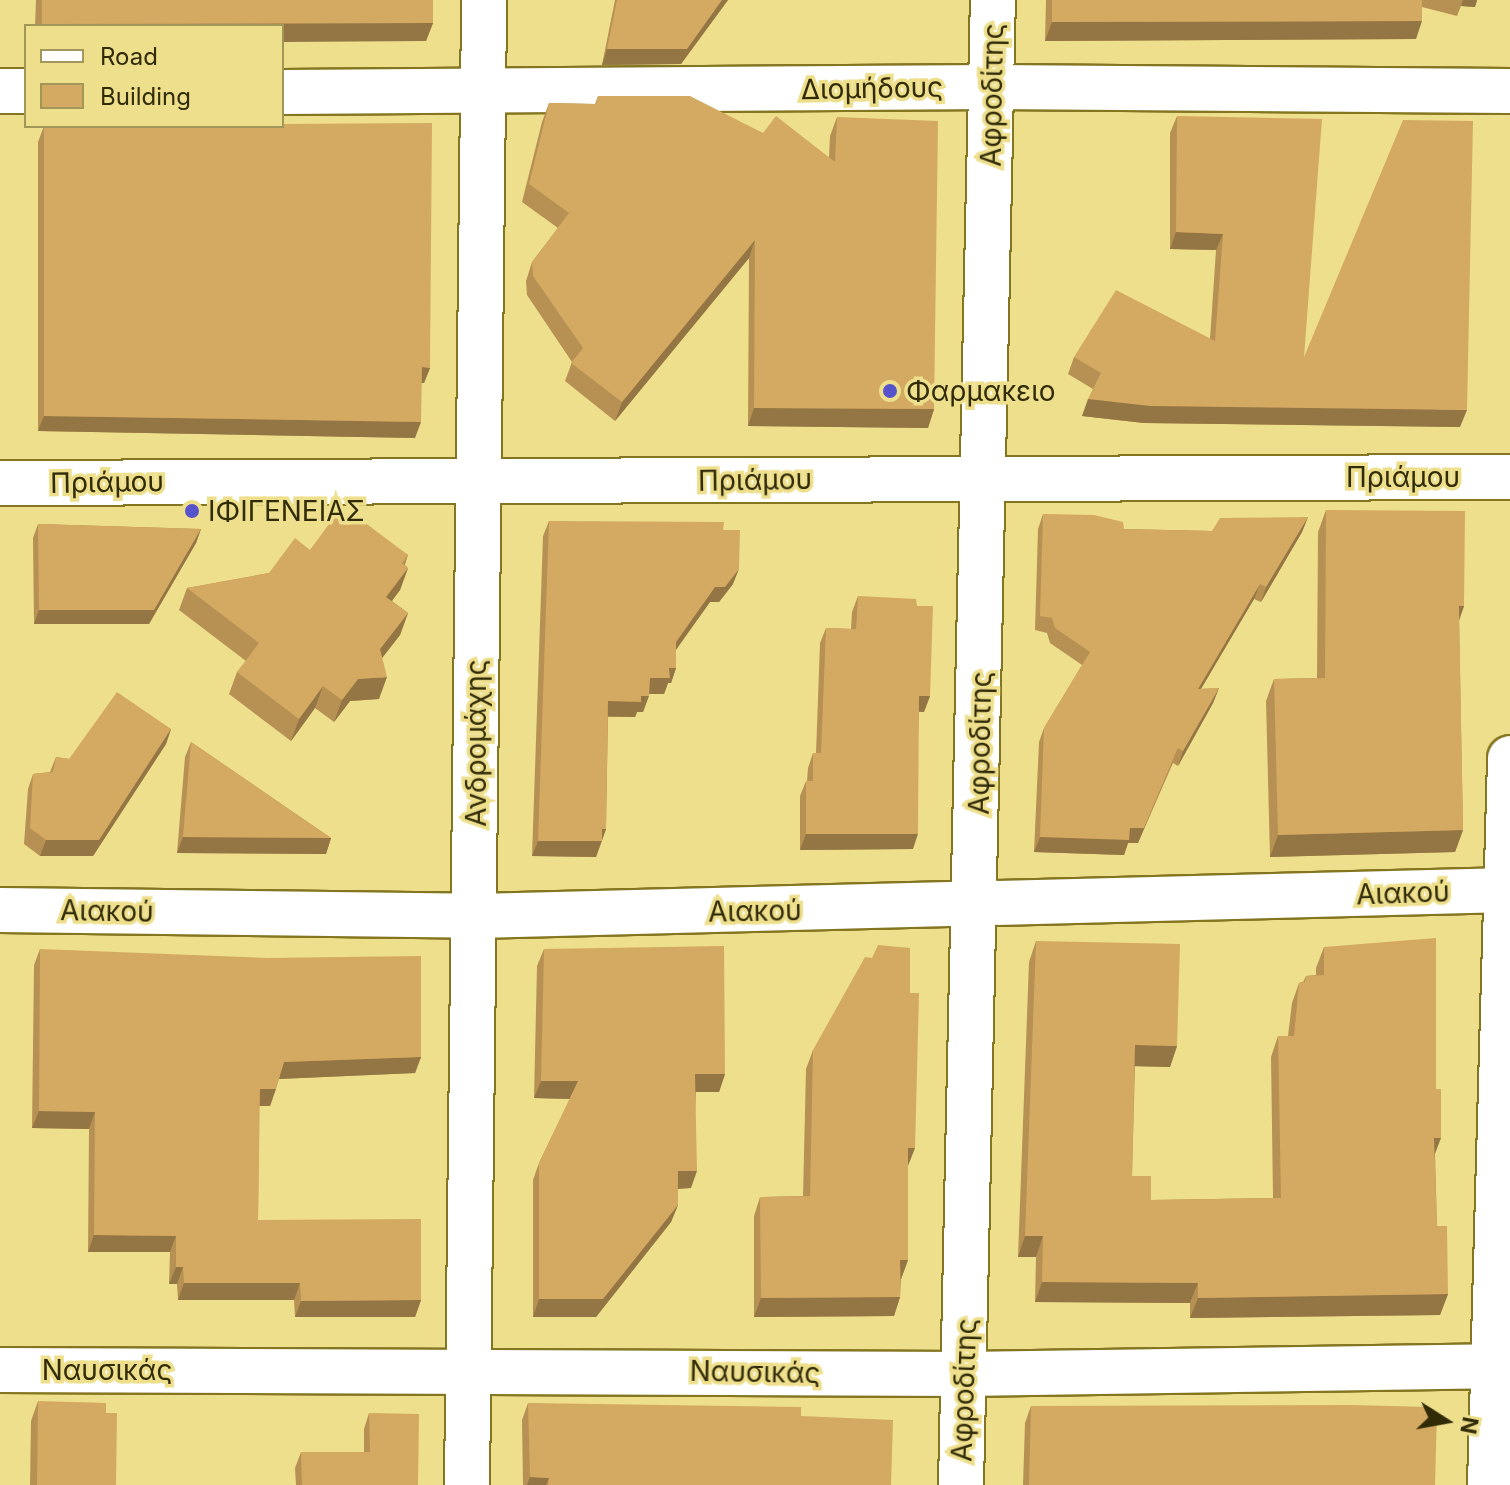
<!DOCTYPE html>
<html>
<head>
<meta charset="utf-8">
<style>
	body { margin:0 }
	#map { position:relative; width:1510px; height:1485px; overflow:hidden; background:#eedf8d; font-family:Inter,sans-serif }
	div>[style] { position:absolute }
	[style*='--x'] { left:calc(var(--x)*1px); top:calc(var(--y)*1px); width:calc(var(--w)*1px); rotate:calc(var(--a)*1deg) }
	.roads { filter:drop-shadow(2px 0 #847620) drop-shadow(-2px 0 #847620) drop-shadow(0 2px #847620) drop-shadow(0 -2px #847620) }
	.minor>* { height:44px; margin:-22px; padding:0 22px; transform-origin:22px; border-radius:22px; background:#fff }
	.wall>* { inset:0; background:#b69153 }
	.shaded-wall>* { inset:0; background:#947644 }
	.building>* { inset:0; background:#d4a961 }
	.dots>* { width:22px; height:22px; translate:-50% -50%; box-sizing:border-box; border:4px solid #eedf8d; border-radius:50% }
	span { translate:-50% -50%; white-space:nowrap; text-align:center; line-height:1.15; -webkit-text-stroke:7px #eedf8d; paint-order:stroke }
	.street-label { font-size:28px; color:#312b08 }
	.poi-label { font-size:28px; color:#312b08 }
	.left { translate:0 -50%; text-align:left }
	.legend { position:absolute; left:24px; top:24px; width:260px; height:104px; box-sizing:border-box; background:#eedf8d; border:2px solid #a29758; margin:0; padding:10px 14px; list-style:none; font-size:24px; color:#312b08 }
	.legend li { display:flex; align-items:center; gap:16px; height:40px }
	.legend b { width:40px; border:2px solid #a29758 }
	.north { position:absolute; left:1406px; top:1381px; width:80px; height:80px; -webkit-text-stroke:6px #eedf8d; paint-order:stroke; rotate:101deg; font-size:22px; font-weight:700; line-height:32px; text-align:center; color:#312b08 }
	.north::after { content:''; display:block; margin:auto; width:28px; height:36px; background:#312b08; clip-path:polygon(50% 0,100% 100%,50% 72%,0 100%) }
</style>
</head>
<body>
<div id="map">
	<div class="roads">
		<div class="minor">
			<i style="--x:0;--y:91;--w:26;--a:0"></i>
			<i style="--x:282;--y:92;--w:711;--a:-0.4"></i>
			<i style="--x:993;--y:87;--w:517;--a:0.44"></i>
			<i style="--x:0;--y:483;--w:1510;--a:-0.23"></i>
			<i style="--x:0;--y:910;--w:476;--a:0.7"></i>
			<i style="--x:476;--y:916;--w:1034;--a:-1.44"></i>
			<i style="--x:0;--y:1370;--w:964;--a:0.24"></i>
			<i style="--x:964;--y:1374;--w:546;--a:-0.84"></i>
			<i style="--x:467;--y:1485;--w:1485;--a:-89.34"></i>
			<i style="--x:961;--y:1485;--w:1485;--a:-88.77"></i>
			<i style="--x:1490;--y:1485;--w:727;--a:-88.42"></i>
		</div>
	</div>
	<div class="wall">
		<i style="clip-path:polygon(36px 0,433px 0,433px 23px,426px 41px,282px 26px,35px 26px)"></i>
		<i style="clip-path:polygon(615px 0,728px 0,681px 64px,602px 65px)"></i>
		<i style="clip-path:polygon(1046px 0,1477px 0,1475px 7px,1461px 6px,1457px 16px,1422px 7px,1416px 39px,1045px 41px)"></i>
		<i style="clip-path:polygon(598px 96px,763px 133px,829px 158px,830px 136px,837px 117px,934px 409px,928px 428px,748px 426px,749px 258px,615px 421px,565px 381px,572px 362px,527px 295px,526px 281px,532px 262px,558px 228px,522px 202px,542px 122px,549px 103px,595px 104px)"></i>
		<i style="clip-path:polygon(1177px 116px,1304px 357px,1460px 427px,1144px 423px,1082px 416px,1093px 389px,1068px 374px,1074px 357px,1210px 339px,1216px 250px,1170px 249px,1170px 133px)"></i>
		<i style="clip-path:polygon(44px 126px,430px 368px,424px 383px,421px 383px,415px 438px,38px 431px,38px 142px)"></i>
		<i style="clip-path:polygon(1326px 510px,1464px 606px,1459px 621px,1463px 830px,1455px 852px,1270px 857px,1266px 701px,1274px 679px,1317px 678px,1318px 532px)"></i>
		<i style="clip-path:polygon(1043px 514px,1124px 529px,1212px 531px,1308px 517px,1302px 532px,1261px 602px,1254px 599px,1201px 689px,1219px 688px,1213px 703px,1178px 766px,1173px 763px,1138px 843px,1128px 843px,1124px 855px,1034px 852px,1039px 742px,1044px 728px,1082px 665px,1050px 643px,1047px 633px,1035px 630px,1038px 529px)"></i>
		<i style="clip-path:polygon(347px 520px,408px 555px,405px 565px,408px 568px,400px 590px,392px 601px,408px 613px,400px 635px,382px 658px,379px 699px,350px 701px,334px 722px,315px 708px,291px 741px,229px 694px,237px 672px,246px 661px,179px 610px,187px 588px,269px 573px,310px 550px)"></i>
		<i style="clip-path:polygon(549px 521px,723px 530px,733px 584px,719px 602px,710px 602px,676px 649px,676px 668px,671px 683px,668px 683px,664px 694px,649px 694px,643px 712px,637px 712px,635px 717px,608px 717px,606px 829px,596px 857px,532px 856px,543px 536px)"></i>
		<i style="clip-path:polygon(38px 524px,201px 529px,196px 543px,149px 624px,34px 624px,33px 538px)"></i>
		<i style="clip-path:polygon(858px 596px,930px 696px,924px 712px,919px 712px,913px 849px,800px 850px,800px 796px,806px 781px,807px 781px,808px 768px,813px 753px,816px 753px,820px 643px,826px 628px,851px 629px,852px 612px)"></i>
		<i style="clip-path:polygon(171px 729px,166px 744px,93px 856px,40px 856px,24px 844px,28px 789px,33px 774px,50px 772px,56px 757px,69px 759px)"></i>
		<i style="clip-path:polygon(191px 742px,331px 838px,326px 854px,177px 853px,185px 757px)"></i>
		<i style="clip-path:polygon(1036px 941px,1177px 1046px,1170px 1067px,1135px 1066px,1132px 1176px,1151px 1200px,1273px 1198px,1271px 1057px,1278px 1036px,1288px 1036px,1292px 1003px,1299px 983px,1303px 982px,1306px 976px,1316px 975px,1316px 968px,1324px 947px,1435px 1154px,1437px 1226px,1448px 1294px,1440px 1315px,1190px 1318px,1190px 1303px,1035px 1302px,1036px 1257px,1018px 1257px,1029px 962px)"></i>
		<i style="clip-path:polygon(40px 949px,421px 1057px,415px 1073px,279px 1079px,270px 1106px,259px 1106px,258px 1220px,421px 1300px,415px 1317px,295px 1317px,294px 1300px,178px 1300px,177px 1284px,169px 1284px,170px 1252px,88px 1252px,89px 1129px,32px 1128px,34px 965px)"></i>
		<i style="clip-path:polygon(544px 949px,725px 1074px,719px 1092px,696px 1092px,691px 1188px,678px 1189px,678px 1205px,671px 1222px,596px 1317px,533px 1317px,533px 1180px,539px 1163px,570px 1099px,534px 1098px,537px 966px)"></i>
		<i style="clip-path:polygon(813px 1050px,908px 1166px,908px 1260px,901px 1279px,900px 1297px,894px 1316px,754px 1317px,754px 1216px,760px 1197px,803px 1196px,806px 1069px)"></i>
		<i style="clip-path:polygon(38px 1401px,106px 1413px,116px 1485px,30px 1485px,31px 1421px)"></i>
		<i style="clip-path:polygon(528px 1403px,801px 1416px,891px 1485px,523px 1485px,522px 1420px)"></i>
		<i style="clip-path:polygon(1031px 1406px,1435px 1485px,1023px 1485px,1025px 1423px)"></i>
		<i style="clip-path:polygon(369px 1413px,418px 1485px,296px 1485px,295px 1468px,301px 1452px,364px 1452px,364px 1429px)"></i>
	</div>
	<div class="shaded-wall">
		<i style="clip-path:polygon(722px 0,728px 0,681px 64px,602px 65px,607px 49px)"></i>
		<i style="clip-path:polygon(1463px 0,1477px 0,1475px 7px,1461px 6px)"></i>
		<i style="clip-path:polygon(1422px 21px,1416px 39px,1045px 41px,1052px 22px)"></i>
		<i style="clip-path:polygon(433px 23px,426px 41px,282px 42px,282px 26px,41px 26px,42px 24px)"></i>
		<i style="clip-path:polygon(1176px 232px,1223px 234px,1216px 250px,1170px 249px)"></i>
		<i style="clip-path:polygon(755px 240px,749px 258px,615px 421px,622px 402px)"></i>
		<i style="clip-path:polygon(422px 367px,430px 368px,424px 383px,416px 383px)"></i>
		<i style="clip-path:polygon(1088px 399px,1467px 410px,1460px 427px,1144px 423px,1082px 416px)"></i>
		<i style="clip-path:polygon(754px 408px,934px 409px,928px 428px,748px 426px)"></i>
		<i style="clip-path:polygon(44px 416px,421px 422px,415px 438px,38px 431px)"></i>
		<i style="clip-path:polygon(1308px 517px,1302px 532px,1261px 602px,1266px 587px)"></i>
		<i style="clip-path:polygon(201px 529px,196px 543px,149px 624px,34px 624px,39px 610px)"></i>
		<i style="clip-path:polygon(408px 568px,400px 590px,378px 619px,386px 597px)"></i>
		<i style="clip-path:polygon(739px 569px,733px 584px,719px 602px,710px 602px,671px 657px,676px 642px,715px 587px)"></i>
		<i style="clip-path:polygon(1260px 584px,1254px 599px,1192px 704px,1198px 689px)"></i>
		<i style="clip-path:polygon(1459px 606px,1464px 606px,1456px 628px)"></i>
		<i style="clip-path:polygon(408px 613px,400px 635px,372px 671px,380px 649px)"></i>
		<i style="clip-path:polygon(669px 668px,676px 668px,671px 683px,668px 683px,664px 694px,644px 694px,650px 678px)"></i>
		<i style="clip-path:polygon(387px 677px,379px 699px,350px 701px,334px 722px,342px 700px,358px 679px)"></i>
		<i style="clip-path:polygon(323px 686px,315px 708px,291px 741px,299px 719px)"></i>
		<i style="clip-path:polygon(1219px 688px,1213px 703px,1178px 766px,1183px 751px)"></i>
		<i style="clip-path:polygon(641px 696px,649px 696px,643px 712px,637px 712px,635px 717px,603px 716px,608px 701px)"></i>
		<i style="clip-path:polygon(919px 696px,930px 696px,924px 712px,913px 711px)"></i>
		<i style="clip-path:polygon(171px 729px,166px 744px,93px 856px,40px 856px,46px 840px)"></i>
		<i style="clip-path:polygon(1178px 748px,1138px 843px,1128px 843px,1124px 855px,1034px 852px,1040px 837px,1130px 828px)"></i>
		<i style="clip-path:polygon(602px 829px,606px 829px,596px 857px,532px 856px,538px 841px)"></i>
		<i style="clip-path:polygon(1463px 830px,1455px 852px,1270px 857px,1278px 835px)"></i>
		<i style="clip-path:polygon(806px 834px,918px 834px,913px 849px,800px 850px)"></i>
		<i style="clip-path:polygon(183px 837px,331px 838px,326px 854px,177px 853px)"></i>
		<i style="clip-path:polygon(1135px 1045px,1177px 1046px,1170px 1067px,1128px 1066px)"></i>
		<i style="clip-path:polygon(421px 1057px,415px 1073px,278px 1079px,284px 1062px)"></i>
		<i style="clip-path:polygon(695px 1074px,725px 1074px,719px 1092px,689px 1092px)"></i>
		<i style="clip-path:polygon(541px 1081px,578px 1081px,572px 1099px,534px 1098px)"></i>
		<i style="clip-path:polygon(260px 1089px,276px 1089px,270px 1106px,254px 1106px)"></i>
		<i style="clip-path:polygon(39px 1111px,95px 1112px,89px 1129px,32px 1128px)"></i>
		<i style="clip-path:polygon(1434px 1138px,1441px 1138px,1433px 1159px)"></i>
		<i style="clip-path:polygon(908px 1148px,915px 1148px,908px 1166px)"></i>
		<i style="clip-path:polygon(678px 1171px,697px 1171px,691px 1188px,672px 1189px)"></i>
		<i style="clip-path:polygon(678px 1205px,671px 1222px,596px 1317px,533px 1317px,539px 1299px)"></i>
		<i style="clip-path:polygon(94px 1235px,176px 1236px,170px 1252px,88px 1252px)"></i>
		<i style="clip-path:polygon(1025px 1236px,1043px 1236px,1036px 1257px,1018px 1257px)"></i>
		<i style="clip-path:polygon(900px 1260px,908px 1260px,901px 1279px)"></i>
		<i style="clip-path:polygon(176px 1267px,183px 1267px,177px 1284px,169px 1284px)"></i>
		<i style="clip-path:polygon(1042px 1282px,1198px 1283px,1190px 1303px,1035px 1302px)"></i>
		<i style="clip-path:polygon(184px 1283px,300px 1283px,294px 1300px,178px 1300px)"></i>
		<i style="clip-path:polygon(1448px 1294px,1440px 1315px,1190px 1318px,1198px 1298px)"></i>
		<i style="clip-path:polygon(900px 1297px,894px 1316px,754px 1317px,761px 1298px)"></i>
		<i style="clip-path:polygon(421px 1300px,415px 1317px,295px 1317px,301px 1301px)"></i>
		<i style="clip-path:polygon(530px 1477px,549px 1478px,546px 1485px,527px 1485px)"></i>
	</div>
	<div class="building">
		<i style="clip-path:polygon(42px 0,433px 0,433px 23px,42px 24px)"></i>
		<i style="clip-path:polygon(617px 0,722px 0,687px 49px,607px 49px)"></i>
		<i style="clip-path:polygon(1052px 0,1422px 0,1422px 21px,1052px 22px)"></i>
		<i style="clip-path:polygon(598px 96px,690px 96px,763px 133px,776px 116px,835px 162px,837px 117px,938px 121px,934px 409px,754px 408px,755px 240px,622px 402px,571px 363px,583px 348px,533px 276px,532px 262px,569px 213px,529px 184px,549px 103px,596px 104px)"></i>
		<i style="clip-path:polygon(1177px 116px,1322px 119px,1304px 357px,1403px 120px,1473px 121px,1467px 410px,1150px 406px,1088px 399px,1101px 373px,1074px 357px,1116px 290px,1215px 341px,1223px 234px,1176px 232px)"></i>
		<i style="clip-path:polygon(432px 123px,430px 368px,422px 367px,421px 422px,44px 416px,44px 126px,282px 126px,282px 124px)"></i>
		<i style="clip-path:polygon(1326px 510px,1465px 511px,1464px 606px,1459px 606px,1463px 830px,1278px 835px,1274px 679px,1325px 678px)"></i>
		<i style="clip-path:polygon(337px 513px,347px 520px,352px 513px,408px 555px,402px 563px,408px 568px,386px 597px,408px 613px,380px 649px,387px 677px,358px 679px,342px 700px,323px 686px,299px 719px,237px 672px,259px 643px,187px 588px,269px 573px,295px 538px,310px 550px)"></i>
		<i style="clip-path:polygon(1043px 514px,1094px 515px,1123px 522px,1124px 529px,1212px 531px,1220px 518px,1308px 517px,1266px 587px,1260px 584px,1198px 689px,1219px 688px,1183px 751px,1178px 748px,1144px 828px,1130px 828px,1129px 840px,1040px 837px,1044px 728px,1090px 652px,1055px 628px,1052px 618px,1040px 616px)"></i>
		<i style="clip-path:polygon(549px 521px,724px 522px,723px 530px,740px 530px,739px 569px,725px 587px,715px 587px,676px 642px,676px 668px,669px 668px,670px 678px,650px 678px,649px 696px,641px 696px,641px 702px,608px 701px,606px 829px,602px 829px,602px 841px,538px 841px)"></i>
		<i style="clip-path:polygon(38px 524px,201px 529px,154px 610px,39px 610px)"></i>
		<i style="clip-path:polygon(858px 596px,916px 599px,917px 606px,933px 606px,930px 696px,919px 696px,918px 834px,806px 834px,806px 781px,813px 781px,813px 753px,821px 753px,826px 628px,856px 629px)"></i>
		<i style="clip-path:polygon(117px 692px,171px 729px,99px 840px,46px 840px,30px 828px,33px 774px,53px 772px,56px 757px,69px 759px)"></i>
		<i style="clip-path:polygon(191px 742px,331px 838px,183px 837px)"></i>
		<i style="clip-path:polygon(1436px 938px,1436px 1089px,1441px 1089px,1441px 1138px,1434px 1138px,1437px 1226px,1447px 1226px,1448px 1294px,1198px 1298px,1198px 1283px,1042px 1282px,1043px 1236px,1025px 1236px,1036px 941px,1180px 944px,1177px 1046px,1135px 1045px,1132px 1176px,1151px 1176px,1151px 1200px,1281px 1198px,1278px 1036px,1294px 1036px,1299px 983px,1305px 982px,1306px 976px,1324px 975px,1324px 947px)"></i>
		<i style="clip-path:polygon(878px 945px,910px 948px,910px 993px,919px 993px,915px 1148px,908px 1148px,908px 1260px,900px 1260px,900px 1297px,761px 1298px,760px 1197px,810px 1196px,813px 1050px,865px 957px,872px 958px)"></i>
		<i style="clip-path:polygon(724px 946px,725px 1074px,695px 1074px,697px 1171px,678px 1171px,678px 1205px,603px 1299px,539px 1299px,539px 1163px,578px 1081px,541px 1081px,544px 949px)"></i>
		<i style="clip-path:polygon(40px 949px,268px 958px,421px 956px,421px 1057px,284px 1062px,276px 1089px,260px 1089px,258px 1220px,421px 1219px,421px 1300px,301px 1301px,300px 1283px,184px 1283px,183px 1267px,176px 1267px,176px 1236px,94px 1235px,95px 1112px,39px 1111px)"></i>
		<i style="clip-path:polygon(38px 1401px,106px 1403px,106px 1413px,117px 1413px,116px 1485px,37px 1485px)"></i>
		<i style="clip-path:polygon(528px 1403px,801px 1407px,801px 1416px,893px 1420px,891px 1485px,548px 1485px,549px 1478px,530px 1477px)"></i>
		<i style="clip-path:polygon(1350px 1405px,1430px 1407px,1437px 1412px,1435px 1485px,1029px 1485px,1031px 1406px)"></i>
		<i style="clip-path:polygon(369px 1413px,419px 1414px,418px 1485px,302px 1485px,301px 1452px,370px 1452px)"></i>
	</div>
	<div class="dots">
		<i style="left:890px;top:391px;background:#5753cb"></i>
		<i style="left:192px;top:511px;background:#5753cb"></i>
	</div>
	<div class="street-label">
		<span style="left:872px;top:88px;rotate:-1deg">Διομήδους</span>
		<span style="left:992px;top:95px;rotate:-89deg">Αφροδίτης</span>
		<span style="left:1403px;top:477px">Πριάμου</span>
		<span style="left:755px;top:480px;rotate:-1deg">Πριάμου</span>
		<span style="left:107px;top:482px;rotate:-1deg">Πριάμου</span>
		<span style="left:476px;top:743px;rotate:-90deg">Ανδρομάχης</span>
		<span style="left:980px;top:743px;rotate:-89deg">Αφροδίτης</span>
		<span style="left:1403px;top:893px;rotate:-2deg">Αιακού</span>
		<span style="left:107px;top:911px;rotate:1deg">Αιακού</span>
		<span style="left:755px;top:911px;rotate:-1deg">Αιακού</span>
		<span style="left:107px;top:1370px">Ναυσικάς</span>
		<span style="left:755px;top:1372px;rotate:1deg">Ναυσικάς</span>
		<span style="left:964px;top:1390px;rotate:-88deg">Αφροδίτης</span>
	</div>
	<div class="poi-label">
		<span class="left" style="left:906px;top:391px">Φαρμακειο</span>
		<span class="left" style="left:208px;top:511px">ΙΦΙΓΕΝΕΙΑΣ</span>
	</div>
	<ul class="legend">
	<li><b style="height:10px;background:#fff"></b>Road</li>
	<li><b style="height:22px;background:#d4a961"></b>Building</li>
	</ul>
	<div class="north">N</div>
</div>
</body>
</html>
